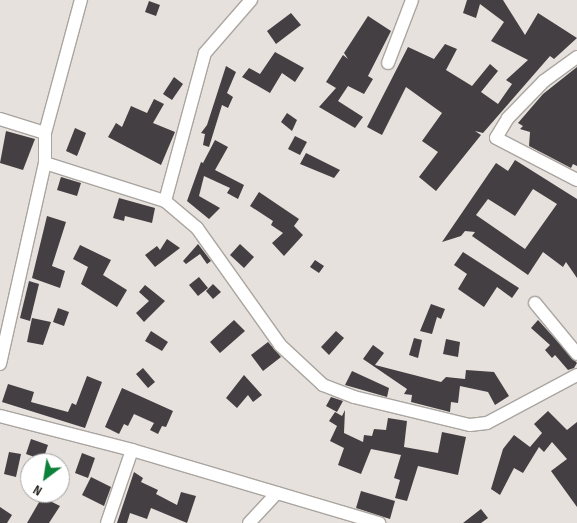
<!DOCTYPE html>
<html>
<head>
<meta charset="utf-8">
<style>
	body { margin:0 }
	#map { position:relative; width:577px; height:523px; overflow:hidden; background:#e6e1dc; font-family:"Sofia Sans Condensed",sans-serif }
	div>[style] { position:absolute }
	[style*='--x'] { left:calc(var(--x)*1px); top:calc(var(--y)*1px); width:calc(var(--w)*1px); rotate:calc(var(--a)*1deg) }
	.building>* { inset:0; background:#443f42 }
	.roads { filter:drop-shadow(1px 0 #aaa5a0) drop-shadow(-1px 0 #aaa5a0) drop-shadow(0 1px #aaa5a0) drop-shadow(0 -1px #aaa5a0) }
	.minor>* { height:12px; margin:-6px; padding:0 6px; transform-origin:6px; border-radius:6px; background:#fff }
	span { translate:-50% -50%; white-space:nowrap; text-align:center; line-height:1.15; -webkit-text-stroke:5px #fff; paint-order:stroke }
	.north { position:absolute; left:20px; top:453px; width:50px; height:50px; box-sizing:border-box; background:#fff; border:1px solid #a6a5a4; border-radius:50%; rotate:211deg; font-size:14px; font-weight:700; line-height:20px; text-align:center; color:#201e1c }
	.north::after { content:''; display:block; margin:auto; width:18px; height:22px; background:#0d8139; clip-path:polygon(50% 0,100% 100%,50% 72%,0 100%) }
</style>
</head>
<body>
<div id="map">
	<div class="building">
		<i style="clip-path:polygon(467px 0,503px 0,525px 35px,538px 13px,577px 38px,554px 59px,550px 56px,483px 133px,475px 131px,481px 135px,436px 191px,419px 177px,438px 152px,422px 141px,442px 113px,406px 87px,382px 135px,367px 127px,408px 47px,434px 59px,445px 44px,457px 49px,446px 70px,472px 86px,490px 64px,498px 71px,481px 92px,498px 104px,512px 84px,506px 80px,528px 60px,491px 41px,504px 22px,480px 4px,476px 18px,463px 13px)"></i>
		<i style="clip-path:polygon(149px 1px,160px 5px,156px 16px,145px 12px)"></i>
		<i style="clip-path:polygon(291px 13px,301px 25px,276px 44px,267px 31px)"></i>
		<i style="clip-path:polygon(368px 16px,391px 31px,368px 76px,373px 79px,364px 94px,348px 86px,338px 101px,363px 117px,355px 128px,319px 107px,336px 88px,326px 82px,343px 55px,348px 59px,344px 53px)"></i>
		<i style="clip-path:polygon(275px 52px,304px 68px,295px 82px,282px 73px,270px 93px,242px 77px,249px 68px,260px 74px)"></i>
		<i style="clip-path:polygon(226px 66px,236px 72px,227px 93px,233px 97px,228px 108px,222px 105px,209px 147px,203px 145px,205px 134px,201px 133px,207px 125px)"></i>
		<i style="clip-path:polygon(577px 67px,577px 166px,573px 164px,571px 168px,529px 146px,530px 132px,520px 129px,523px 126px,518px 123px,543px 94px)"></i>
		<i style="clip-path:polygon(174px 77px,183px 84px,172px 100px,163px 94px)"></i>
		<i style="clip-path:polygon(154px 99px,164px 104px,153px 123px,175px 132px,161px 165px,108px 137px,116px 123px,122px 127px,131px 106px,147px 113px)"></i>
		<i style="clip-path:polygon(287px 113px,297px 120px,292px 131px,281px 122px)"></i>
		<i style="clip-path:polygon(75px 128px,86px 133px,77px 156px,66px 151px)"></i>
		<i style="clip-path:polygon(6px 131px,35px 139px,23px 170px,0 163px)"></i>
		<i style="clip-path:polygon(295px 136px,307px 142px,300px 155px,288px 149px)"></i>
		<i style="clip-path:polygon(215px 140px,228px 147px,215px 170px,244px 185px,238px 199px,227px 193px,230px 188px,204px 176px,199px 196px,220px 208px,209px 219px,187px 201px,201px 162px,203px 163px)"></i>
		<i style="clip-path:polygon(306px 153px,340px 170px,334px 178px,300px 164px)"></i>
		<i style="clip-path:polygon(evenodd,515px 160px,577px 199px,577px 278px,566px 262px,563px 267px,543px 252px,528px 275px,472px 236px,475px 232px,465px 231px,461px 236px,442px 242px,496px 163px,508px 171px,515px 160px,533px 189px,557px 204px,525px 249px,476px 215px,488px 199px,515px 216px,533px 189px)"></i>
		<i style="clip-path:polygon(61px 177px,81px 183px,77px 196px,57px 190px)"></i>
		<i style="clip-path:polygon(259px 192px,299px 219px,294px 226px,303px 235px,284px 256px,272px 243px,283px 233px,271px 225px,273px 221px,250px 206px)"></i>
		<i style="clip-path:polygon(119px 198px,155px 208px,152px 223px,125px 216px,124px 221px,113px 218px)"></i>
		<i style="clip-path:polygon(47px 216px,66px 222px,52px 266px,65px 271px,60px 288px,32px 278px)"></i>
		<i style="clip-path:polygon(167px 239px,180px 248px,155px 267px,145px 255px,157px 246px,160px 250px)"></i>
		<i style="clip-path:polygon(198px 244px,211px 261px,207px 264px,200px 254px,186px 264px,183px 261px)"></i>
		<i style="clip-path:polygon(240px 244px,254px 257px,244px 268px,230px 255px)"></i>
		<i style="clip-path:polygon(80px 245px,111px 260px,103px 275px,127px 290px,117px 307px,81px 284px,88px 267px,73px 259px)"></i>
		<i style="clip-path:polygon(463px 252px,519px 288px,512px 298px,497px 287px,484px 307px,458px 289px,467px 274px,454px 265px)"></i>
		<i style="clip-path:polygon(315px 260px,324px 266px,319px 273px,310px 267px)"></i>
		<i style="clip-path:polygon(199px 277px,208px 288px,198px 296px,189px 285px)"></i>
		<i style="clip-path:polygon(29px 281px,39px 284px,30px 321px,20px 318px)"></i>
		<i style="clip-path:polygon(213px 284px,221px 292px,213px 299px,206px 291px)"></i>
		<i style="clip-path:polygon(145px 285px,165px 301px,144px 322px,136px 313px,149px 301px,139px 292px)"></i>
		<i style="clip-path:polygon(431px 304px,445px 309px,441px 319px,437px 317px,432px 334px,420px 331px)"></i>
		<i style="clip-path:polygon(58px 308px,69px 312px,64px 326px,53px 322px)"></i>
		<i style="clip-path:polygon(32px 318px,51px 322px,43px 345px,27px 342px)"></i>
		<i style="clip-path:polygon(234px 320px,245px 331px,220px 353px,210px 342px)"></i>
		<i style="clip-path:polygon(538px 320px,577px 363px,574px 368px,568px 370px,555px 355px,552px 358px,545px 350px,550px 345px,531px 328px)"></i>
		<i style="clip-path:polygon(151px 331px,168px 342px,162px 351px,145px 341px)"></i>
		<i style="clip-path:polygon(336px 331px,344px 338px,329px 355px,321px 347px)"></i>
		<i style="clip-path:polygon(414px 338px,422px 340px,418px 358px,409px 355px)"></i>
		<i style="clip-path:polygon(446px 339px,460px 342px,458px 357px,443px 354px)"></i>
		<i style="clip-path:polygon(268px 342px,281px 357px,263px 371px,251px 355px)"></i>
		<i style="clip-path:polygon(373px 345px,384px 353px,375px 365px,441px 382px,446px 377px,465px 379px,466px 370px,494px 372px,509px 396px,495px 405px,488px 392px,460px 386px,458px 403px,451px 402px,450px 412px,411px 402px,412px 395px,404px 394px,407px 389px,363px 359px)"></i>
		<i style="clip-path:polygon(143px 368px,155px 382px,148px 388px,136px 374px)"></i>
		<i style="clip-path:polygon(352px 371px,389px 388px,387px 397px,345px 385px)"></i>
		<i style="clip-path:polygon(244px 375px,262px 395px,253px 402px,248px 395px,237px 408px,226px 398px)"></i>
		<i style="clip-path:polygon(87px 376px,102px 382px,85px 428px,2px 402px,8px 384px,34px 392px,31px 402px,68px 412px,72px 403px,76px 405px)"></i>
		<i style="clip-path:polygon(122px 388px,173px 411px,166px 427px,162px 426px,158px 434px,150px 430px,154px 423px,134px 414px,128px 426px,124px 424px,119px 434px,105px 427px)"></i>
		<i style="clip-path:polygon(331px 397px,343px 401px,337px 412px,326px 406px)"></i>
		<i style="clip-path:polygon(345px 410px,344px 433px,363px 442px,364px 435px,372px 436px,374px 429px,386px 430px,388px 418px,407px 421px,404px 447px,438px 453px,442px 432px,466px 437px,458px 475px,418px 466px,407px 501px,395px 498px,400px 480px,394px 478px,401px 455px,371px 449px,361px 474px,338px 465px,344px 448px,330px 441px,337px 426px,329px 421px,335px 412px,342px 416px)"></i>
		<i style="clip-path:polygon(548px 411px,567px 430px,577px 422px,577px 507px,551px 471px,567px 459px,552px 442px,544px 452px,539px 447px,523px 473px,514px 468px,500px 495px,491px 489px,503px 449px,514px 435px,530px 447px,542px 433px,534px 424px)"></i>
		<i style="clip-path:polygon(31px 439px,48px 445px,43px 460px,26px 454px)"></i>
		<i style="clip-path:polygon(9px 452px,21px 454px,16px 477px,4px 474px)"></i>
		<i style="clip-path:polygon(82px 453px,95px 458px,88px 478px,75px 473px)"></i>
		<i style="clip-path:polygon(134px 472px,143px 478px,141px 482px,158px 490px,156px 494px,177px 505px,181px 492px,196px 496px,187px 523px,151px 508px,147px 519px,130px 513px,127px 523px,117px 523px)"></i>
		<i style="clip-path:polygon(91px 477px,111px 487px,104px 506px,82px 495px)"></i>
		<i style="clip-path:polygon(361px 491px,395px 501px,390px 519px,356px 508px)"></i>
		<i style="clip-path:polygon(42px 497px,60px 506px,49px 523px,27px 523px)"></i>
		<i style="clip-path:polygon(0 507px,12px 515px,7px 523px,0 523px)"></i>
		<i style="clip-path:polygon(481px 509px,488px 518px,481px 523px,463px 523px)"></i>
	</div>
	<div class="roads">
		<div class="minor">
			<i style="--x:577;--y:57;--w:41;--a:144"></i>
			<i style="--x:544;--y:81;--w:52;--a:134.2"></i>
			<i style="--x:508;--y:118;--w:23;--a:121"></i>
			<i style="--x:496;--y:138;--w:91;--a:27.4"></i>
			<i style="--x:388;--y:63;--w:67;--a:-69.1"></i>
			<i style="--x:0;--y:119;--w:47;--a:17.3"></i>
			<i style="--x:45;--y:163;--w:126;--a:17.6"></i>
			<i style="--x:165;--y:201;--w:42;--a:40.2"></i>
			<i style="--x:197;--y:228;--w:143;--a:54.6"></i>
			<i style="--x:280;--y:345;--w:59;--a:42.9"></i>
			<i style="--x:323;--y:385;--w:33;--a:21"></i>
			<i style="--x:354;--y:397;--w:119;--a:13.6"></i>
			<i style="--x:470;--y:425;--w:17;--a:-7"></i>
			<i style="--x:487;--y:423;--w:102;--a:-28.1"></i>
			<i style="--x:165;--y:201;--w:153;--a:-74.9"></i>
			<i style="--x:205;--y:53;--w:70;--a:-49"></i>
			<i style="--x:535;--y:303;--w:66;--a:50.5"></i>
			<i style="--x:0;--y:364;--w:206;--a:-77.4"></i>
			<i style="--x:45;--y:163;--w:30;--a:-90"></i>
			<i style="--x:45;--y:133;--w:138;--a:-74.9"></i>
			<i style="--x:0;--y:416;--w:136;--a:14.4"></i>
			<i style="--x:132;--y:450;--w:258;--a:16.5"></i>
			<i style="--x:107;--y:523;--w:77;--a:-71.1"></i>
			<i style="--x:249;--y:523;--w:41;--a:-47"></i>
		</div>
	</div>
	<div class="north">N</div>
</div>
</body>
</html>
